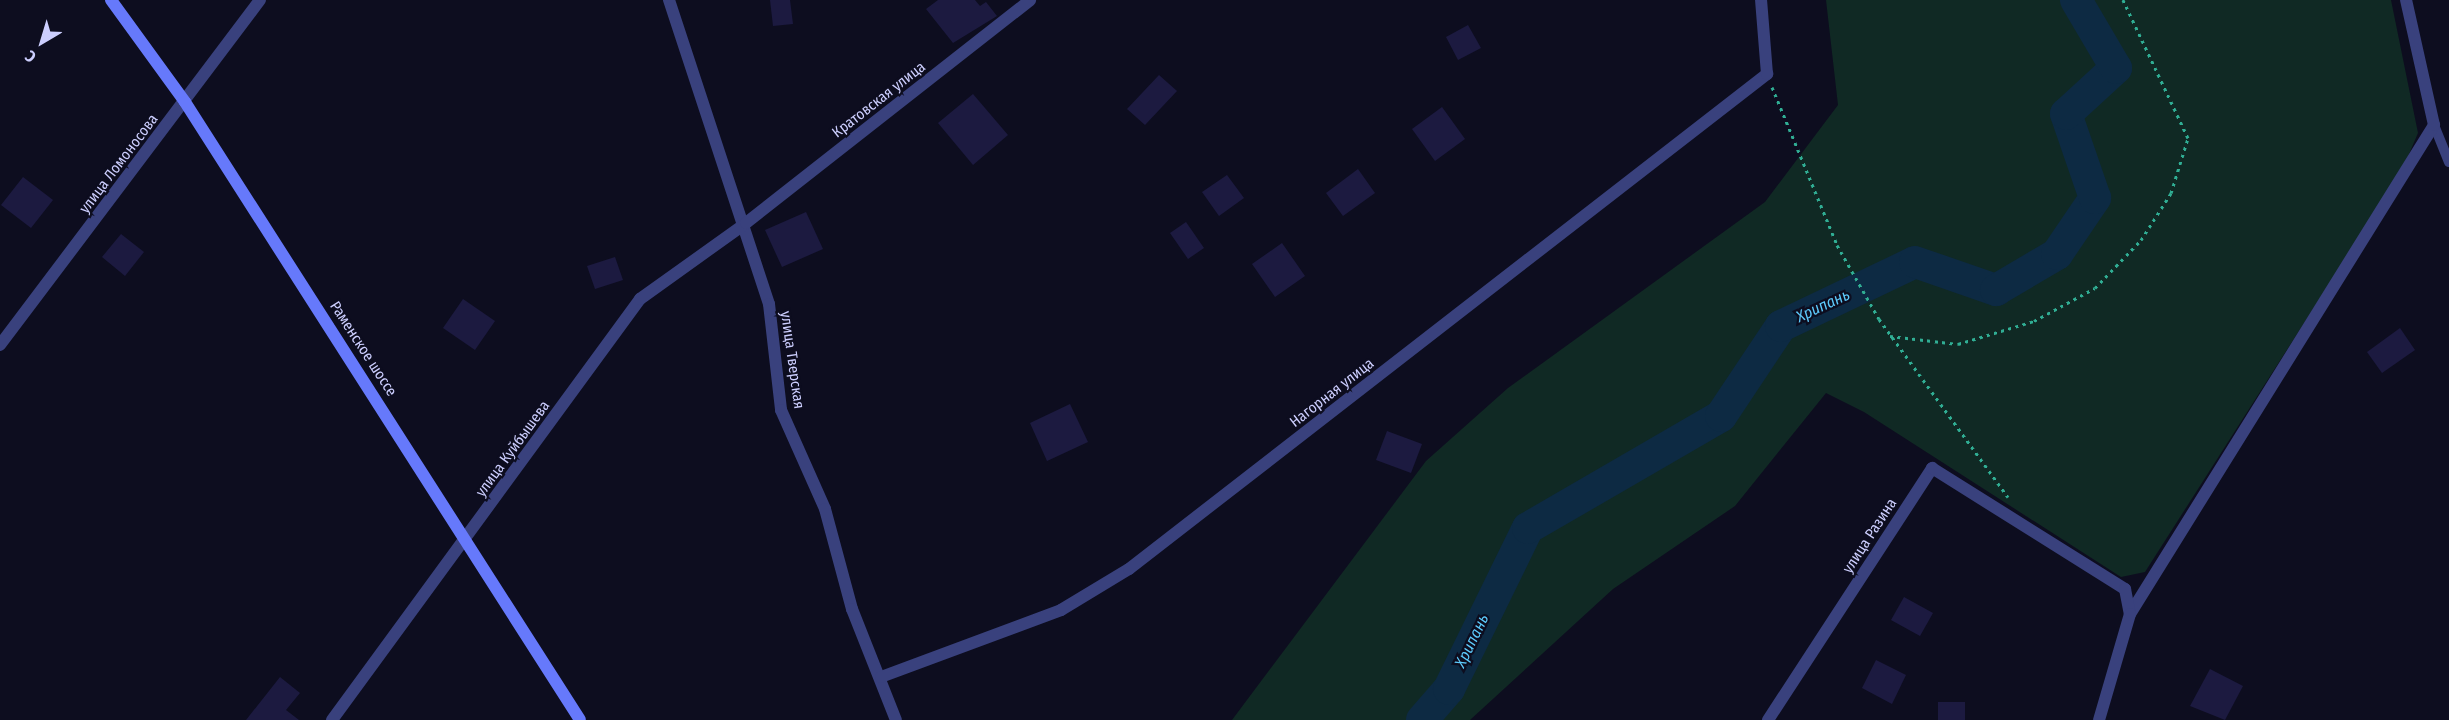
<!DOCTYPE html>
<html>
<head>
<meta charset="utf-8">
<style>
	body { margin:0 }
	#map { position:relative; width:2449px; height:720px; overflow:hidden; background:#0d0d1f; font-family:"Fira Sans Condensed",sans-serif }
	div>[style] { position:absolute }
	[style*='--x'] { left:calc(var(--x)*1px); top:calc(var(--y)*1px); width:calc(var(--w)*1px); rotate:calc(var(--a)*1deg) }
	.green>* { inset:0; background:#102924 }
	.river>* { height:32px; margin:-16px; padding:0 16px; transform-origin:16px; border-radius:16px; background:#0d2a43 }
	.building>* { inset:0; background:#1c1a40 }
	.path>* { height:3px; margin-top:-1.5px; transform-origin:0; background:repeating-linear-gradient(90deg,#30ae94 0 3px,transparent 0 7.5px) }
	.service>* { height:10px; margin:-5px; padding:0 5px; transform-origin:5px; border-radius:5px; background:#39417d }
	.minor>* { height:12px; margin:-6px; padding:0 6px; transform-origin:6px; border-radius:6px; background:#39417d }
	.secondary>* { height:12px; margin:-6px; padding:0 6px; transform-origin:6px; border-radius:6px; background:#6679fb }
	span { translate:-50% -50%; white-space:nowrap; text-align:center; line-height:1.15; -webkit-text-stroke:4.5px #0d0d1f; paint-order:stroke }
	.street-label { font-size:15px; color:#cccefe }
	.water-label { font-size:16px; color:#5dcafb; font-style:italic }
	.north { position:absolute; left:12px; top:12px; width:60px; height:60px; -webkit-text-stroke:4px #0d0d1f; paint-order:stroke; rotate:218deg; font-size:16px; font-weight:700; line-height:24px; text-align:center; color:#cccefe }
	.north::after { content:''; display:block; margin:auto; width:21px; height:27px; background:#cccefe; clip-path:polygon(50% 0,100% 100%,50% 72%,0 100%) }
</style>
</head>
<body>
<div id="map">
	<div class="green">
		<i style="clip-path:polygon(1826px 0,2391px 0,2418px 133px,2403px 168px,2145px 572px,2121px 577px,1864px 412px,1826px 393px,1735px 506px,1613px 589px,1470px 720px,1232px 720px,1426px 461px,1508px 388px,1765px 202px,1838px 105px)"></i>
	</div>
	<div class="river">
		<i style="--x:1422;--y:720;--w:41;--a:-48.9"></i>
		<i style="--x:1449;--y:689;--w:179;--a:-63.9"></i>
		<i style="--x:1528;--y:528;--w:223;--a:-30.1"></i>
		<i style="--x:1721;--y:416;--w:108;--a:-56.3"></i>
		<i style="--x:1781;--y:326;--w:148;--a:-25.5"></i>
		<i style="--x:1915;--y:262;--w:86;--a:19.1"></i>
		<i style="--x:1996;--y:290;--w:71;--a:-30.5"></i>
		<i style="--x:2057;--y:254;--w:68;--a:-55.8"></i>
		<i style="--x:2095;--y:198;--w:89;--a:-109"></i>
		<i style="--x:2066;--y:114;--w:68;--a:-42.6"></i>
		<i style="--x:2116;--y:68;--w:79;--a:-120.5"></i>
	</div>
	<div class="building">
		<i style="clip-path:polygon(770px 0,790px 0,793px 24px,773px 26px)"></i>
		<i style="clip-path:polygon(938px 0,975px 0,980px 6px,986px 2px,997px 16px,953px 43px,926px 9px)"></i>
		<i style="clip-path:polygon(1468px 25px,1481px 48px,1458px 60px,1446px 37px)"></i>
		<i style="clip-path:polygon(1159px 75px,1177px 91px,1145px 125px,1127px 109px)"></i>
		<i style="clip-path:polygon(973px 94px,1008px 135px,973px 165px,938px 123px)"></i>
		<i style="clip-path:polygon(1442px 107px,1465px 139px,1435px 161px,1412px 129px)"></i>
		<i style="clip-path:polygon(1358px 169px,1375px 193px,1343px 216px,1326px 193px)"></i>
		<i style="clip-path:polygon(1227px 175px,1244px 198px,1219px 216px,1202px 192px)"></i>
		<i style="clip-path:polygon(23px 177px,53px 200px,31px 228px,1px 205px)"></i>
		<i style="clip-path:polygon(806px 212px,823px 249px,782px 267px,765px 230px)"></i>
		<i style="clip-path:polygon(1186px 222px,1204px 248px,1188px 259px,1170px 233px)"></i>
		<i style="clip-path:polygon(121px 234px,144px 252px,125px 276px,102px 257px)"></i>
		<i style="clip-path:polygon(1282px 243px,1305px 276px,1275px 297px,1252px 264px)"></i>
		<i style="clip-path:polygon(615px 257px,623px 280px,595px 289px,587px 266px)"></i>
		<i style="clip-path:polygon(463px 299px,495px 321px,475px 350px,443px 328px)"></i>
		<i style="clip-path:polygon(2400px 328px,2415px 350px,2382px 373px,2367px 352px)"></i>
		<i style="clip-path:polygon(1070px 404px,1088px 442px,1047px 461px,1030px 423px)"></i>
		<i style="clip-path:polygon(1387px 431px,1422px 444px,1411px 473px,1376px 460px)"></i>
		<i style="clip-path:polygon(1904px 597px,1933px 613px,1920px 636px,1891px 620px)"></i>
		<i style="clip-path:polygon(1876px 660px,1906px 675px,1892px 704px,1862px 688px)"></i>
		<i style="clip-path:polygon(2210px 669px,2243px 686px,2225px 720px,2190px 706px)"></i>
		<i style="clip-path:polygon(280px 677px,300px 693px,286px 710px,299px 720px,246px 720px)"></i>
		<i style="clip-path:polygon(1938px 702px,1965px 702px,1965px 720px,1938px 720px)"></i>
	</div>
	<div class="path">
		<i style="--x:1772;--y:87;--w:171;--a:67.6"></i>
		<i style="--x:1837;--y:245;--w:85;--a:60.4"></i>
		<i style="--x:1879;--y:319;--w:220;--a:54.1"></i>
		<i style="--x:1890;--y:336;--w:68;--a:6.7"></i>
		<i style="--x:1958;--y:344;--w:79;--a:-16.8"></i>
		<i style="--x:2034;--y:321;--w:69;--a:-28.4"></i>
		<i style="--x:2095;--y:288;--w:66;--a:-46.2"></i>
		<i style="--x:2141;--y:240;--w:56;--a:-57.4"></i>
		<i style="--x:2171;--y:193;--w:58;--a:-72.8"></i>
		<i style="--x:2188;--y:138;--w:153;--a:-115.2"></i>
	</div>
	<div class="service">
		<i style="--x:2434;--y:125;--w:40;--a:68"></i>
	</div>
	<div class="minor">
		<i style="--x:669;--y:0;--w:320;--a:71.8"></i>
		<i style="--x:769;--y:304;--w:107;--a:83.5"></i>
		<i style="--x:781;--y:410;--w:108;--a:66"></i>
		<i style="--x:825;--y:509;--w:104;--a:74.9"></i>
		<i style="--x:852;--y:609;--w:119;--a:68.4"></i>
		<i style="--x:0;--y:345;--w:432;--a:-53"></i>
		<i style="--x:2130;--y:614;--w:576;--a:-58.13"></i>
		<i style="--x:2434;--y:125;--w:128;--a:-102.6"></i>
		<i style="--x:881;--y:677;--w:192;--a:-20.4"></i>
		<i style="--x:1061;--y:610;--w:79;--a:-31.1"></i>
		<i style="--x:1129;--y:569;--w:808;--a:-37.81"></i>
		<i style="--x:1767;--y:74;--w:74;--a:-94.6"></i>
		<i style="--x:332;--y:720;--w:522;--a:-53.81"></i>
		<i style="--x:640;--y:299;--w:130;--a:-35.6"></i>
		<i style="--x:746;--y:223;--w:361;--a:-38.1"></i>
		<i style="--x:1768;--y:720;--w:301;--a:-56.9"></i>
		<i style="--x:1932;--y:468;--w:228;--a:32.1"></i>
		<i style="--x:2125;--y:589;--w:25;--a:79"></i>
		<i style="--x:2130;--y:614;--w:110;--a:106.3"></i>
	</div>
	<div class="secondary">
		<i style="--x:111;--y:0;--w:126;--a:54"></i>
		<i style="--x:185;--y:102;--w:733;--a:57.41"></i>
	</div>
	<div class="street-label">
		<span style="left:879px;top:100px;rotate:-38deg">Кратовская улица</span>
		<span style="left:119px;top:164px;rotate:-53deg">улица Ломоносова</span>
		<span style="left:363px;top:349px;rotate:57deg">Раменское шоссе</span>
		<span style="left:792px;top:360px;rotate:82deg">улица Тверская</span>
		<span style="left:1332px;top:393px;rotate:-38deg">Нагорная улица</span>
		<span style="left:513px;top:449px;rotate:-54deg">улица Куйбышева</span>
		<span style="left:1870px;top:536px;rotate:-57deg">улица Разина</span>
	</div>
	<div class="water-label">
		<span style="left:1823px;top:306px;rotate:-25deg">Хрипань</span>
		<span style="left:1472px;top:641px;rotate:-64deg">Хрипань</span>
	</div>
	<div class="north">С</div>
</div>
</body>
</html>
